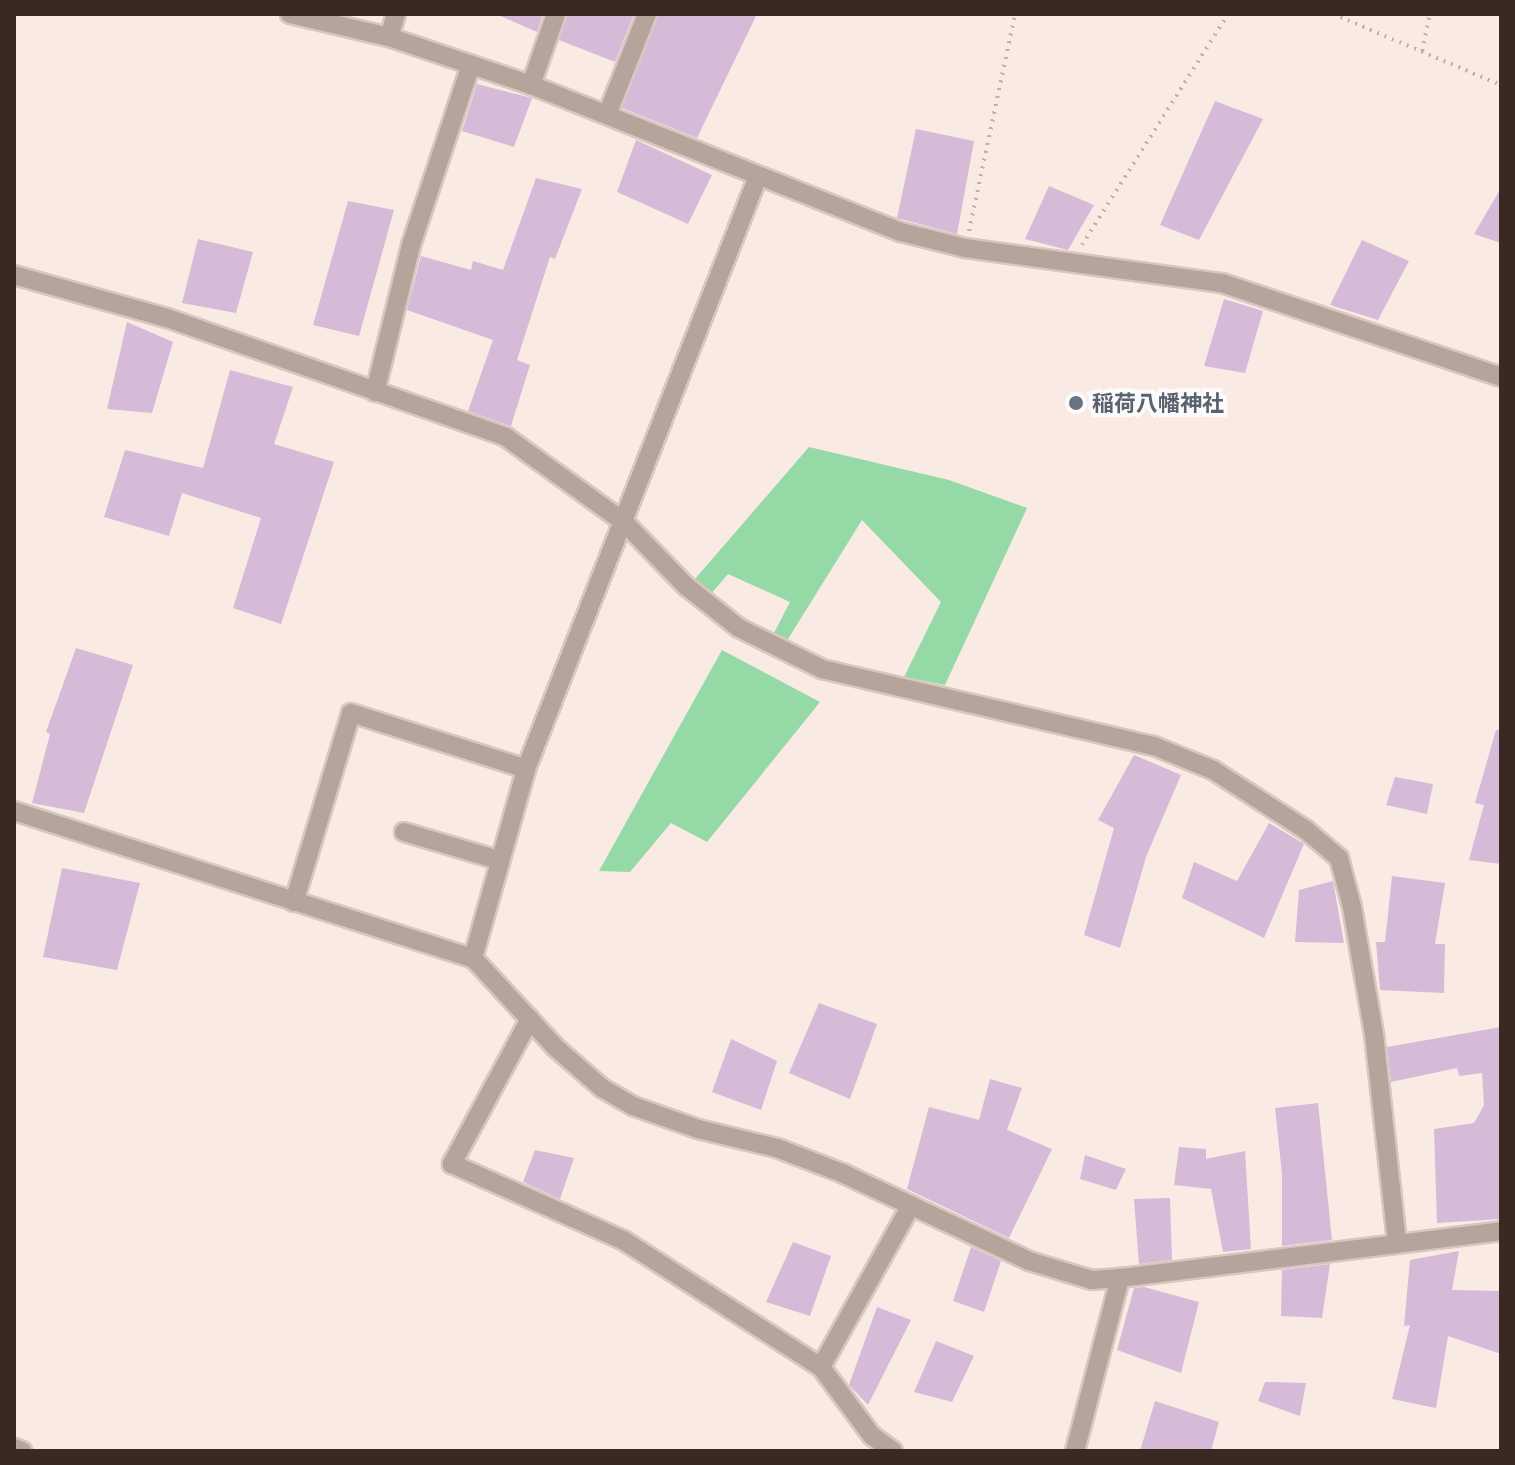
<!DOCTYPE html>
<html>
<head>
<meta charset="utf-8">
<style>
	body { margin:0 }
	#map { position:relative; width:1515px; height:1465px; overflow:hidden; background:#faeae4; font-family:"IBM Plex Sans","Noto Sans JP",sans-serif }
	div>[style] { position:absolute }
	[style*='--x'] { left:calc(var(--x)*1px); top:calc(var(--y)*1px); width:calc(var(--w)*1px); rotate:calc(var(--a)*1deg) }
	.green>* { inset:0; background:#95d9a6 }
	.building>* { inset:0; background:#d5bbd8 }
	.path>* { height:4px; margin-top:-2px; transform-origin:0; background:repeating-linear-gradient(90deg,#bfb0aa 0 2px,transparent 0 8px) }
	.roads { filter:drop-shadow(2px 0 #d7c7c1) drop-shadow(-2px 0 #d7c7c1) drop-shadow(0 2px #d7c7c1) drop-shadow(0 -2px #d7c7c1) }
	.street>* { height:18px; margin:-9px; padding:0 9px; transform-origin:9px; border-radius:9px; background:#b4a49c }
	.dots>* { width:22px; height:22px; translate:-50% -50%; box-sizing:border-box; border:4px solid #fbfbfb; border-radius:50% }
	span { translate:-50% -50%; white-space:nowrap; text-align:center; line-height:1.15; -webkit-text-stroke:8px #fbfbfb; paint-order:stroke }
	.worship-label { font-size:22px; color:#5b616d; font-weight:700 }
	.left { translate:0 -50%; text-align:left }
	.frame { position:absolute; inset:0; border:16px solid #382923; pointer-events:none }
</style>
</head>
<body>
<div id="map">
	<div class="green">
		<i style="clip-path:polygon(809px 447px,949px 480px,1027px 508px,945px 685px,904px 677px,941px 602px,862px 520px,788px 639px,774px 633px,790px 602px,728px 574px,711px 594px,695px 579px)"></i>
		<i style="clip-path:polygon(722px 650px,820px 702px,707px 842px,671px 823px,630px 872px,599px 871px)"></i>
	</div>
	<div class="building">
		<i style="clip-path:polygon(496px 14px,543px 14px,537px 32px)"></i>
		<i style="clip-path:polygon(568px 14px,634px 14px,615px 62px,559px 40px)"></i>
		<i style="clip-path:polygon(659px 14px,757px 14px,697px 138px,622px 108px)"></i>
		<i style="clip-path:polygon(477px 84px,532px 98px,514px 147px,462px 131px)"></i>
		<i style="clip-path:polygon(1215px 101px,1263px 119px,1199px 240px,1160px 225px)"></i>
		<i style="clip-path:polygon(916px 129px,974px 141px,957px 234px,897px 218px)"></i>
		<i style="clip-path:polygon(636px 140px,712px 175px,688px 224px,617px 192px)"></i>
		<i style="clip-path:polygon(536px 178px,582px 189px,555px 259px,550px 257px,517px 360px,530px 365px,511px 426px,468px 411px,493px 340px,407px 310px,421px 256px,471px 270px,473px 261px,503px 270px)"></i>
		<i style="clip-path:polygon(1049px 186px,1094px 205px,1068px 250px,1025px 239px)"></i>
		<i style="clip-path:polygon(1501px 188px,1501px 243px,1474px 234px)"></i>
		<i style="clip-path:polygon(348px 201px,394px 210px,359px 336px,313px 325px)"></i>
		<i style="clip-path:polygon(198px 239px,253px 252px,236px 313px,182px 303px)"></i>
		<i style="clip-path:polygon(1362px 240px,1409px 261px,1378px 320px,1330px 305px)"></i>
		<i style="clip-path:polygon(1224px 299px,1263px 311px,1245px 373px,1204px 366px)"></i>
		<i style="clip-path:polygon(127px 322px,173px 342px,152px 413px,107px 409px)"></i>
		<i style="clip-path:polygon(230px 370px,293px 387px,274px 444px,334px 462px,281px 624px,233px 608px,261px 518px,182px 493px,169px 536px,104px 517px,125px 450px,203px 468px)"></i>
		<i style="clip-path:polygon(76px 648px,133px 665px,84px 813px,32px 803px,50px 734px,46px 732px)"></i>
		<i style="clip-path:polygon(1496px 730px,1501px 730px,1501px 864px,1469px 860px,1484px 805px,1475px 803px)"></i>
		<i style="clip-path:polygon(1134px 755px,1181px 775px,1146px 857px,1120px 948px,1084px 935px,1114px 828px,1098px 820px)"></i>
		<i style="clip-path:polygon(1395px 777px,1433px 784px,1427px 814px,1386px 805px)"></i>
		<i style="clip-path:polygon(1269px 823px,1304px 844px,1264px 938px,1182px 898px,1194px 862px,1237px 881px)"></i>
		<i style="clip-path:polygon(62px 868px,140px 883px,117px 970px,43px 957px)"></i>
		<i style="clip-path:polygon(1392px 876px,1445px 883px,1435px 944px,1445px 944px,1444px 993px,1380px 990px,1376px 942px,1385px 942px)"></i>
		<i style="clip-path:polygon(1333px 881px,1344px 943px,1295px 942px,1299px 890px)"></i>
		<i style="clip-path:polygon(819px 1003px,877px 1024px,850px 1099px,789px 1073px)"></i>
		<i style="clip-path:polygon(1501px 1027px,1501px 1219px,1437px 1223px,1434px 1129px,1474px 1123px,1484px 1105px,1482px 1073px,1459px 1076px,1457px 1068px,1391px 1082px,1387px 1047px)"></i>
		<i style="clip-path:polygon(731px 1039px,777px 1061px,761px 1110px,712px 1092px)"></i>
		<i style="clip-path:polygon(990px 1079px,1022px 1088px,1007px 1130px,1052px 1149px,1009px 1238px,907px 1189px,929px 1107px,979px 1120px)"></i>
		<i style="clip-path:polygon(1318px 1103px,1332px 1240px,1282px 1246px,1282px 1174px,1275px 1108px)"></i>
		<i style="clip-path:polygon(1179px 1147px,1206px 1149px,1206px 1159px,1245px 1151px,1251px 1249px,1223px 1252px,1211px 1189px,1174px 1185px)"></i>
		<i style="clip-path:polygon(535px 1150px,574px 1158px,560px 1199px,523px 1182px)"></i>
		<i style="clip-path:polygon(1085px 1155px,1126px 1169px,1116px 1190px,1080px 1179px)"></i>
		<i style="clip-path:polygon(1170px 1198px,1172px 1260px,1139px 1264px,1134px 1199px)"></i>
		<i style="clip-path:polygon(793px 1242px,831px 1256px,810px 1316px,766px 1302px)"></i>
		<i style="clip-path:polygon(971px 1247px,1001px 1261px,984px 1312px,953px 1301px)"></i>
		<i style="clip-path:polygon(1459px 1251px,1452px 1290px,1501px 1291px,1501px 1354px,1448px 1336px,1436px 1408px,1392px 1399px,1410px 1325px,1404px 1326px,1410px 1260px)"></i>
		<i style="clip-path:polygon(1330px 1264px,1322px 1318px,1281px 1316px,1282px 1270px)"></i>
		<i style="clip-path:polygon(1144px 1287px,1199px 1302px,1181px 1373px,1117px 1350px,1134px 1288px)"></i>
		<i style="clip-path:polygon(877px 1307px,911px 1320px,868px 1405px,849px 1385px)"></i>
		<i style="clip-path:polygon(936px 1341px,974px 1356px,952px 1402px,914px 1392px)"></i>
		<i style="clip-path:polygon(1265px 1382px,1306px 1383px,1300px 1416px,1258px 1401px)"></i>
		<i style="clip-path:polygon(1155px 1401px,1219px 1422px,1211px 1451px,1140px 1451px)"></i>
	</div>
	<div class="path">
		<i style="--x:1333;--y:14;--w:182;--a:22.9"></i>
		<i style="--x:1422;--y:51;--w:38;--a:-78"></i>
		<i style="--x:969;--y:231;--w:222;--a:-78"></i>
		<i style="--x:1082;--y:245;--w:273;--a:-57.7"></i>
	</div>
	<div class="roads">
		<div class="street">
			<i style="--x:290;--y:14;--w:102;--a:13.1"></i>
			<i style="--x:389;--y:37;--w:150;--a:18.7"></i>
			<i style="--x:531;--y:85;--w:398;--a:21.7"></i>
			<i style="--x:901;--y:232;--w:66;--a:14"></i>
			<i style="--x:965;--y:248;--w:259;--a:7.8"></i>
			<i style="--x:1222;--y:283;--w:294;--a:18.6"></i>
			<i style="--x:389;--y:37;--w:24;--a:-73"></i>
			<i style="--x:531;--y:85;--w:75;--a:-70.6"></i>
			<i style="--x:607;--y:115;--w:109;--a:-68.4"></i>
			<i style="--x:14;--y:275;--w:159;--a:15.7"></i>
			<i style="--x:167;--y:318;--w:359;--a:19.3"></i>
			<i style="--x:506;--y:437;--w:145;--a:35.8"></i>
			<i style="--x:624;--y:522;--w:89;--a:45.9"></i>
			<i style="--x:686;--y:586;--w:68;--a:38.4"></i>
			<i style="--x:739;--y:628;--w:93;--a:26.3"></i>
			<i style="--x:822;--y:669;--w:341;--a:13.1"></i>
			<i style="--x:1154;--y:746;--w:64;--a:22.1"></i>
			<i style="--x:1213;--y:770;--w:111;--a:32.8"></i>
			<i style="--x:1306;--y:830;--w:43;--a:40.3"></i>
			<i style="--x:1339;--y:858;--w:51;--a:75.1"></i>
			<i style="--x:1352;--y:907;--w:129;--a:80.2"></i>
			<i style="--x:1374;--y:1034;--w:210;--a:83.7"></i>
			<i style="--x:375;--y:392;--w:151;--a:-76.2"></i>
			<i style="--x:411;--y:245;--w:190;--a:-71.6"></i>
			<i style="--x:14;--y:811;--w:482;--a:17.8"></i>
			<i style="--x:473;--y:958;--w:121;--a:47.3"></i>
			<i style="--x:555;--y:1047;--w:62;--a:41.1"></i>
			<i style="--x:602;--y:1088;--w:36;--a:30"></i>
			<i style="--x:633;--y:1106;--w:69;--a:19.5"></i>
			<i style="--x:698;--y:1129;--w:81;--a:13.5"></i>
			<i style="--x:777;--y:1148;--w:70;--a:21"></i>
			<i style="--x:842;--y:1173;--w:207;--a:25.2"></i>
			<i style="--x:1029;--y:1261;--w:66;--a:16.8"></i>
			<i style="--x:1092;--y:1280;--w:28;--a:-4"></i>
			<i style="--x:404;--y:832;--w:98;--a:16.6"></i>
			<i style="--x:294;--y:902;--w:197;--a:-73.2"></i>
			<i style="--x:351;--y:713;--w:184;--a:17.7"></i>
			<i style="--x:473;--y:958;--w:196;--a:-74.3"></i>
			<i style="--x:526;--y:769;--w:634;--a:-68.62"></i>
			<i style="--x:530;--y:1019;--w:165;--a:118.3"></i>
			<i style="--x:452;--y:1164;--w:187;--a:24"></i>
			<i style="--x:623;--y:1240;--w:235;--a:32.7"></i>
			<i style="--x:14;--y:1448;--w:9;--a:21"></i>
			<i style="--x:893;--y:1451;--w:26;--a:-144"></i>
			<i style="--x:872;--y:1436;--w:86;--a:-126.5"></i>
			<i style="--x:821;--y:1367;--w:185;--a:-60.9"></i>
			<i style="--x:1075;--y:1451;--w:179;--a:-75.4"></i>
			<i style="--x:1120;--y:1278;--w:384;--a:-7"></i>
		</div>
	</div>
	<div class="dots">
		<i style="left:1076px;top:403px;background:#6b7280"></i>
	</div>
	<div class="worship-label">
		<span class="left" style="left:1092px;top:403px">稲荷八幡神社</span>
	</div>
	<div class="frame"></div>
</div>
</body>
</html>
